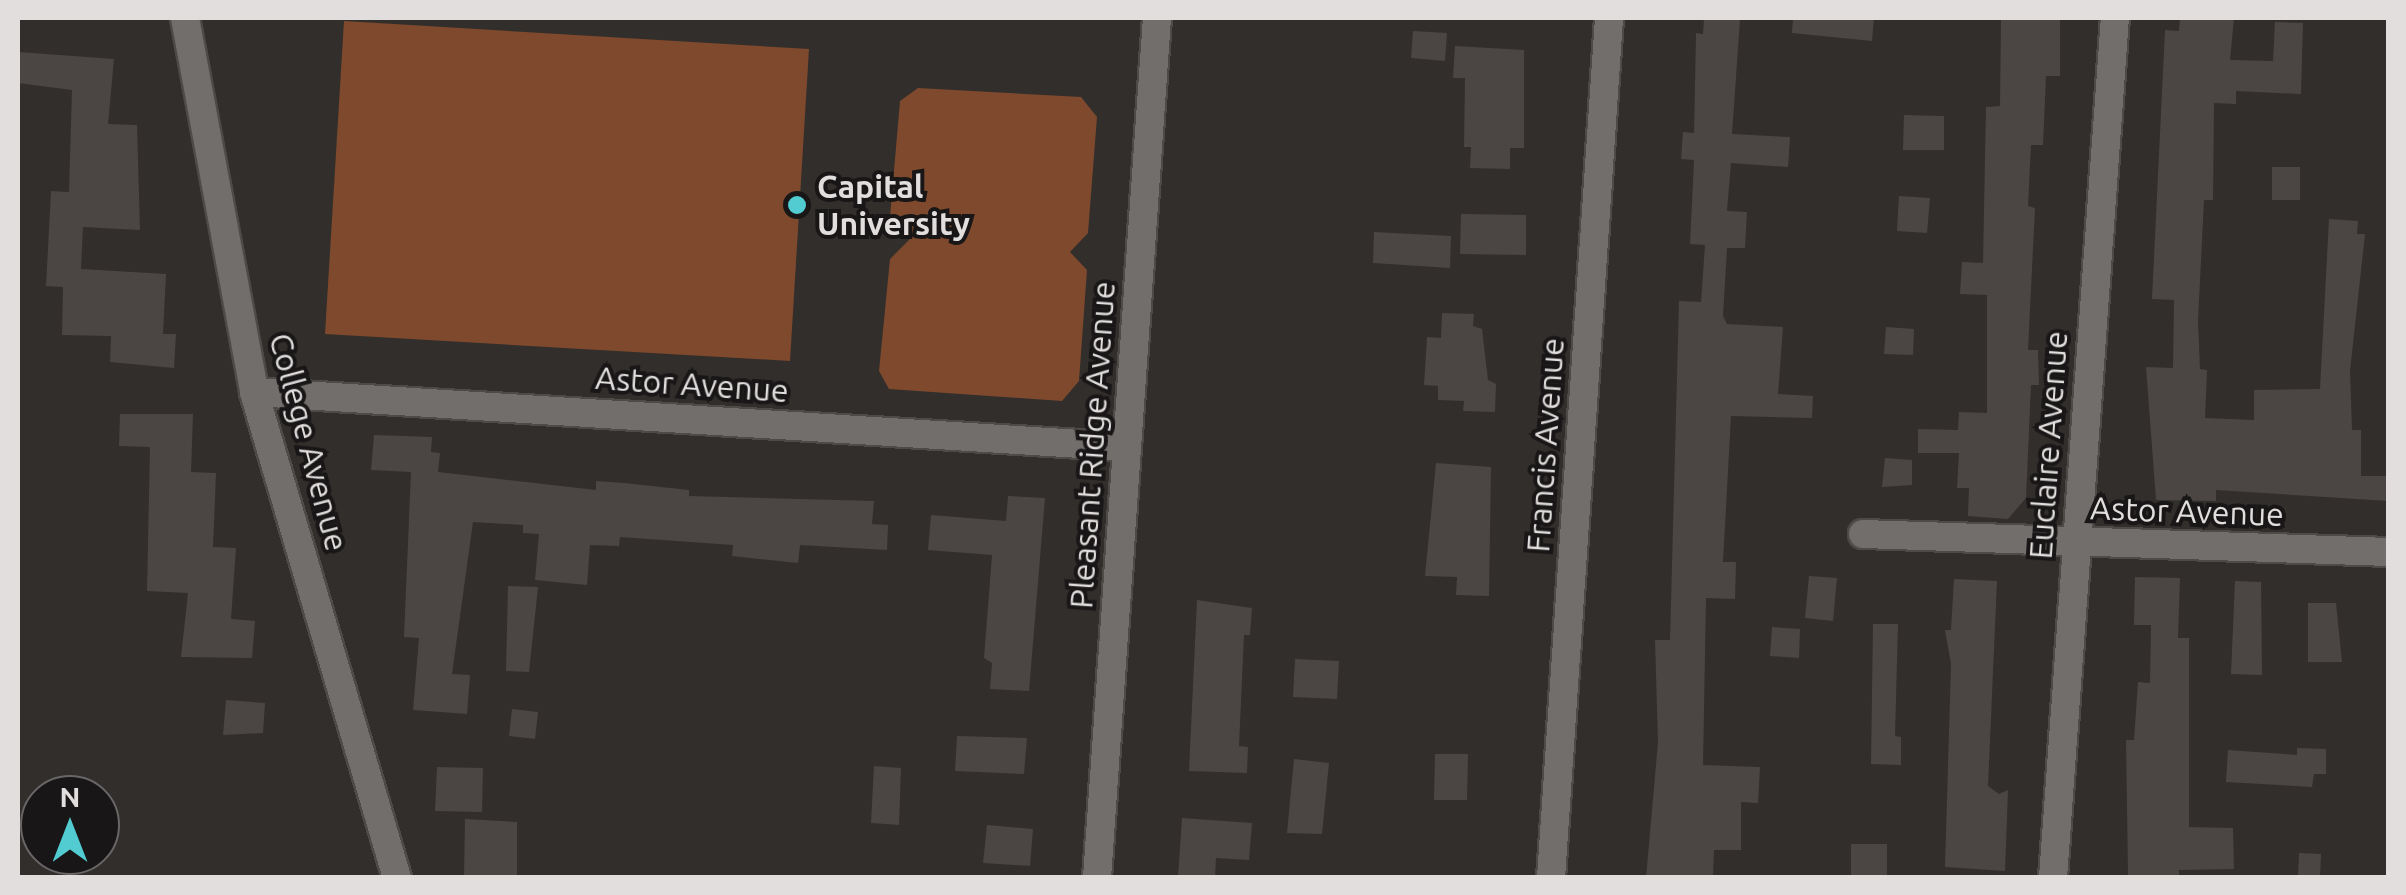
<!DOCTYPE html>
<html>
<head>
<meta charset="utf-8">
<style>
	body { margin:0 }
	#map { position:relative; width:2406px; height:895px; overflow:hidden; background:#322e2c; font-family:Ubuntu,sans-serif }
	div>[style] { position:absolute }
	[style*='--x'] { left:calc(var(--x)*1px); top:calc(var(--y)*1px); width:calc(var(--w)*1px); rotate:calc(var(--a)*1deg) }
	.green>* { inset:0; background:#7e492c }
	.building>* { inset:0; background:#4b4644 }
	.roads { filter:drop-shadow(2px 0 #4e4a48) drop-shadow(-2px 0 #4e4a48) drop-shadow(0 2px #4e4a48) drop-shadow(0 -2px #4e4a48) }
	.minor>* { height:28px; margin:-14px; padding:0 14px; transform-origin:14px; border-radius:14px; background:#726e6c }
	.secondary>* { height:28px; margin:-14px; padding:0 14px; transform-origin:14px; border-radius:14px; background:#726e6c }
	.dots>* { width:28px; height:28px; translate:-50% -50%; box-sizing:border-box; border:5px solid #181616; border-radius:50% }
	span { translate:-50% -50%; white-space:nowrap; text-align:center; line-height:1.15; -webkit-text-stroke:8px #181616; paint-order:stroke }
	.poi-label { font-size:32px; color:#e1dedd; font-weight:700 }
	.left { translate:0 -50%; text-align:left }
	.street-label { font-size:32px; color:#e1dedd }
	.frame { position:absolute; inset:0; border:20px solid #e1dedd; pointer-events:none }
	.north { position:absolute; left:20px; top:775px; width:100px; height:100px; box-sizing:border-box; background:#181616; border:2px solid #686666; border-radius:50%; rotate:0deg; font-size:28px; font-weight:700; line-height:40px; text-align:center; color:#e1dedd }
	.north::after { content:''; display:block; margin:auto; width:35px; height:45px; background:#52ccd0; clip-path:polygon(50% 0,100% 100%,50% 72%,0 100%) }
</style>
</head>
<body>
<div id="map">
	<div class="green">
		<i style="clip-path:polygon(344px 21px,809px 49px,790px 361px,325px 334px)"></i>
		<i style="clip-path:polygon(918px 88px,1081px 97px,1097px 117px,1088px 233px,1070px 252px,1087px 270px,1079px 381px,1062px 401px,889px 389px,879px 371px,890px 259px,911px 238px,890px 217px,900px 101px)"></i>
	</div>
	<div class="building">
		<i style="clip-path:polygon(1704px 18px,1740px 20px,1732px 134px,1790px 137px,1788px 167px,1731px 163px,1727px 211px,1747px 212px,1745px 248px,1727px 248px,1723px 316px,1727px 324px,1783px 327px,1778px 394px,1813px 396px,1812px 418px,1731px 416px,1723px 562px,1736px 562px,1735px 599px,1706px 598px,1703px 765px,1760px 767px,1758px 803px,1741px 802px,1741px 850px,1714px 850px,1713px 878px,1646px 878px,1658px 742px,1655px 640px,1670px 640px,1679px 301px,1701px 302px,1705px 245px,1690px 244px,1694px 160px,1681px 159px,1683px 132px,1694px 133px,1696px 33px,1703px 34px)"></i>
		<i style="clip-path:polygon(1793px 18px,1874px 18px,1872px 41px,1792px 33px)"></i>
		<i style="clip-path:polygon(2001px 18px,2060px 18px,2060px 76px,2046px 76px,2043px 145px,2031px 145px,2028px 206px,2035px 208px,2028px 350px,2038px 350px,2039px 385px,2031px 385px,2026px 498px,2008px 519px,1968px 516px,1969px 488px,1957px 488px,1959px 453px,1918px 453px,1918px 429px,1958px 430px,1959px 412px,1987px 413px,1987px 295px,1960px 294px,1962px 262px,1983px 263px,1986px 107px,2000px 106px)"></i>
		<i style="clip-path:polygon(2180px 18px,2234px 18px,2230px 60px,2273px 61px,2275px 22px,2303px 23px,2301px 94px,2236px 91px,2236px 104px,2214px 103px,2213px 200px,2204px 200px,2198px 321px,2200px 369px,2207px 370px,2205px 418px,2254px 420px,2254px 390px,2320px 389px,2329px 219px,2358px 221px,2357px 234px,2365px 234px,2350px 371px,2352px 430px,2361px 430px,2361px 476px,2388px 476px,2388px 501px,2216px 490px,2216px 501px,2156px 500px,2146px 367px,2173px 368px,2174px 300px,2152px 299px,2165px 30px,2179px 31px)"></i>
		<i style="clip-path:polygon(1413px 31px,1447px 33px,1445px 61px,1411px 58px)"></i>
		<i style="clip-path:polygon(1455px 46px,1524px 50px,1524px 148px,1510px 148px,1510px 169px,1470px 168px,1471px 147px,1464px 147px,1465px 78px,1453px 78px)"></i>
		<i style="clip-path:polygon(18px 52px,114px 59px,108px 124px,137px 125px,140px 230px,83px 227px,81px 269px,166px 274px,163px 334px,176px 334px,174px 368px,110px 362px,111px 336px,62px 335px,63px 287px,46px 286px,51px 191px,69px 192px,72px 90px,18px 83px)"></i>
		<i style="clip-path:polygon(1904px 115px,1944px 116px,1944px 150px,1903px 150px)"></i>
		<i style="clip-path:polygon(2272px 167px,2300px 167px,2300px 200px,2272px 200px)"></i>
		<i style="clip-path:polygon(1899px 196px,1930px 198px,1927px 233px,1897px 231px)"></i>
		<i style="clip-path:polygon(1461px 214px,1526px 215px,1526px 255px,1460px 254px)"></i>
		<i style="clip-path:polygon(1374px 232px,1451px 236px,1450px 268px,1373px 263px)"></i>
		<i style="clip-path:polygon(1442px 313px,1474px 314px,1473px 326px,1482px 329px,1488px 380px,1496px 384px,1495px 412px,1463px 411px,1464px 401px,1438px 400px,1438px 386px,1424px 385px,1427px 337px,1441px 338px)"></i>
		<i style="clip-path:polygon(1886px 327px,1914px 329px,1913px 355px,1884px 354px)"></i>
		<i style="clip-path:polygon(120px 414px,193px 414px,191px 472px,216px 473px,213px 547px,236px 548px,231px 619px,255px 621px,252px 658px,181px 657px,188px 593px,147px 591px,150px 447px,119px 446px)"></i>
		<i style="clip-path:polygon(374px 435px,432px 437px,431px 452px,440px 453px,438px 472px,596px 490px,596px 481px,624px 483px,689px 490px,689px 496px,874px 501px,872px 524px,888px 525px,887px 550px,800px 545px,798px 563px,732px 556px,733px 545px,620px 537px,619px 546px,590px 545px,587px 585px,535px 580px,539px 534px,523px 533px,523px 525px,473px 522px,452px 674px,470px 675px,467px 714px,413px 710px,419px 638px,404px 637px,411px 472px,371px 470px)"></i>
		<i style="clip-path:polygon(1885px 458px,1912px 460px,1912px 485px,1882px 487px)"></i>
		<i style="clip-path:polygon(1436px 463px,1491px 467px,1489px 596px,1456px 595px,1457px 577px,1425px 576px)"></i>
		<i style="clip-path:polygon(1008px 496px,1045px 498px,1029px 691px,990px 689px,992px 663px,984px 658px,992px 555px,928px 550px,931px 515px,1006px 521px)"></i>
		<i style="clip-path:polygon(1809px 576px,1837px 578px,1833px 621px,1805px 618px)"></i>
		<i style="clip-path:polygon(2135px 577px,2180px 578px,2178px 638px,2189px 638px,2189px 827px,2233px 828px,2234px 869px,2179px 870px,2179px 877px,2128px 875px,2126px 740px,2134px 740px,2138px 682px,2150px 683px,2151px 625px,2134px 625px)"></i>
		<i style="clip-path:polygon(1954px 579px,1997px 581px,1988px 786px,1999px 794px,2008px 790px,2005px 871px,1945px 867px,1951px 664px,1945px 630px,1951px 630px)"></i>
		<i style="clip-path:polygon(2235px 581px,2261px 582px,2262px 675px,2231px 674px)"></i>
		<i style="clip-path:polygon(508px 586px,538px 587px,529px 672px,506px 671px)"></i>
		<i style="clip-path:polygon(1197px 600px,1252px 608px,1250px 635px,1244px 635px,1239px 746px,1248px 747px,1247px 773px,1189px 771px)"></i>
		<i style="clip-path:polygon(2308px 603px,2336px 603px,2342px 662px,2308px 662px)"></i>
		<i style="clip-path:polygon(1873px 624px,1898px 624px,1895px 736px,1901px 737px,1901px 765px,1871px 764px)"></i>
		<i style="clip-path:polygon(1772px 627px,1800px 629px,1799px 658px,1770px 656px)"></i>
		<i style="clip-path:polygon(1295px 659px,1339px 661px,1337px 699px,1293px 697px)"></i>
		<i style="clip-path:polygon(226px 700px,265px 703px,263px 733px,223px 735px)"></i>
		<i style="clip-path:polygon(512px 709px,538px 712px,535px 739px,509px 736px)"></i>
		<i style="clip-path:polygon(957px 736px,1027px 738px,1024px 774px,955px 771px)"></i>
		<i style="clip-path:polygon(2297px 748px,2326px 749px,2326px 774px,2314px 774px,2312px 787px,2226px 782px,2228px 750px,2297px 755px)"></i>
		<i style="clip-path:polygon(1435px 754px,1468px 754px,1467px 800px,1434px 800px)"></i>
		<i style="clip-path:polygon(1294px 759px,1329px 763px,1322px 834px,1287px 833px)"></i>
		<i style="clip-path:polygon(874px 766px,901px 768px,899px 825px,871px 823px)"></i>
		<i style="clip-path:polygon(437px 767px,483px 768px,482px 812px,435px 811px)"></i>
		<i style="clip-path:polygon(1182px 818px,1252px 823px,1249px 860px,1216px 858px,1215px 878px,1178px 878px)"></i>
		<i style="clip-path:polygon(465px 819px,517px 822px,517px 878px,464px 878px)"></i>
		<i style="clip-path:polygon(987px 825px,1033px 829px,1030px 866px,983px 863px)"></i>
		<i style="clip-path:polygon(1851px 844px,1887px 844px,1887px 878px,1851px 878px)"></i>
		<i style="clip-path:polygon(2299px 853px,2321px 854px,2320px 878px,2298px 878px)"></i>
	</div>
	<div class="roads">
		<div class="minor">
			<i style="--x:254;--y:392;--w:875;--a:3.6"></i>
			<i style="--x:1863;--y:534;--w:525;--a:1.96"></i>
			<i style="--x:1097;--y:878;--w:862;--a:-86.01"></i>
			<i style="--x:1551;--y:878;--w:862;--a:-86.14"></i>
			<i style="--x:2053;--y:878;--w:862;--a:-85.88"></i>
		</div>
		<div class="secondary">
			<i style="--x:185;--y:18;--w:380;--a:79.5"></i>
			<i style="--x:254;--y:392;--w:507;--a:73.6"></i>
		</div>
	</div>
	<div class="dots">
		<i style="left:797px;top:205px;background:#52ccd0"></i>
	</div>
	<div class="poi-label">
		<span class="left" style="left:817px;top:205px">Capital<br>University</span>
	</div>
	<div class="street-label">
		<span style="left:692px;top:384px;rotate:4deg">Astor Avenue</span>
		<span style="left:309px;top:442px;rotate:75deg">College Avenue</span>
		<span style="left:1092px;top:445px;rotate:-86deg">Pleasant Ridge Avenue</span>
		<span style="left:1545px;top:445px;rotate:-86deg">Francis Avenue</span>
		<span style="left:2048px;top:445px;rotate:-86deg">Euclaire Avenue</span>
		<span style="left:2187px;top:511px;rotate:2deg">Astor Avenue</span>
	</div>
	<div class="frame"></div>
	<div class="north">N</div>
</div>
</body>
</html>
